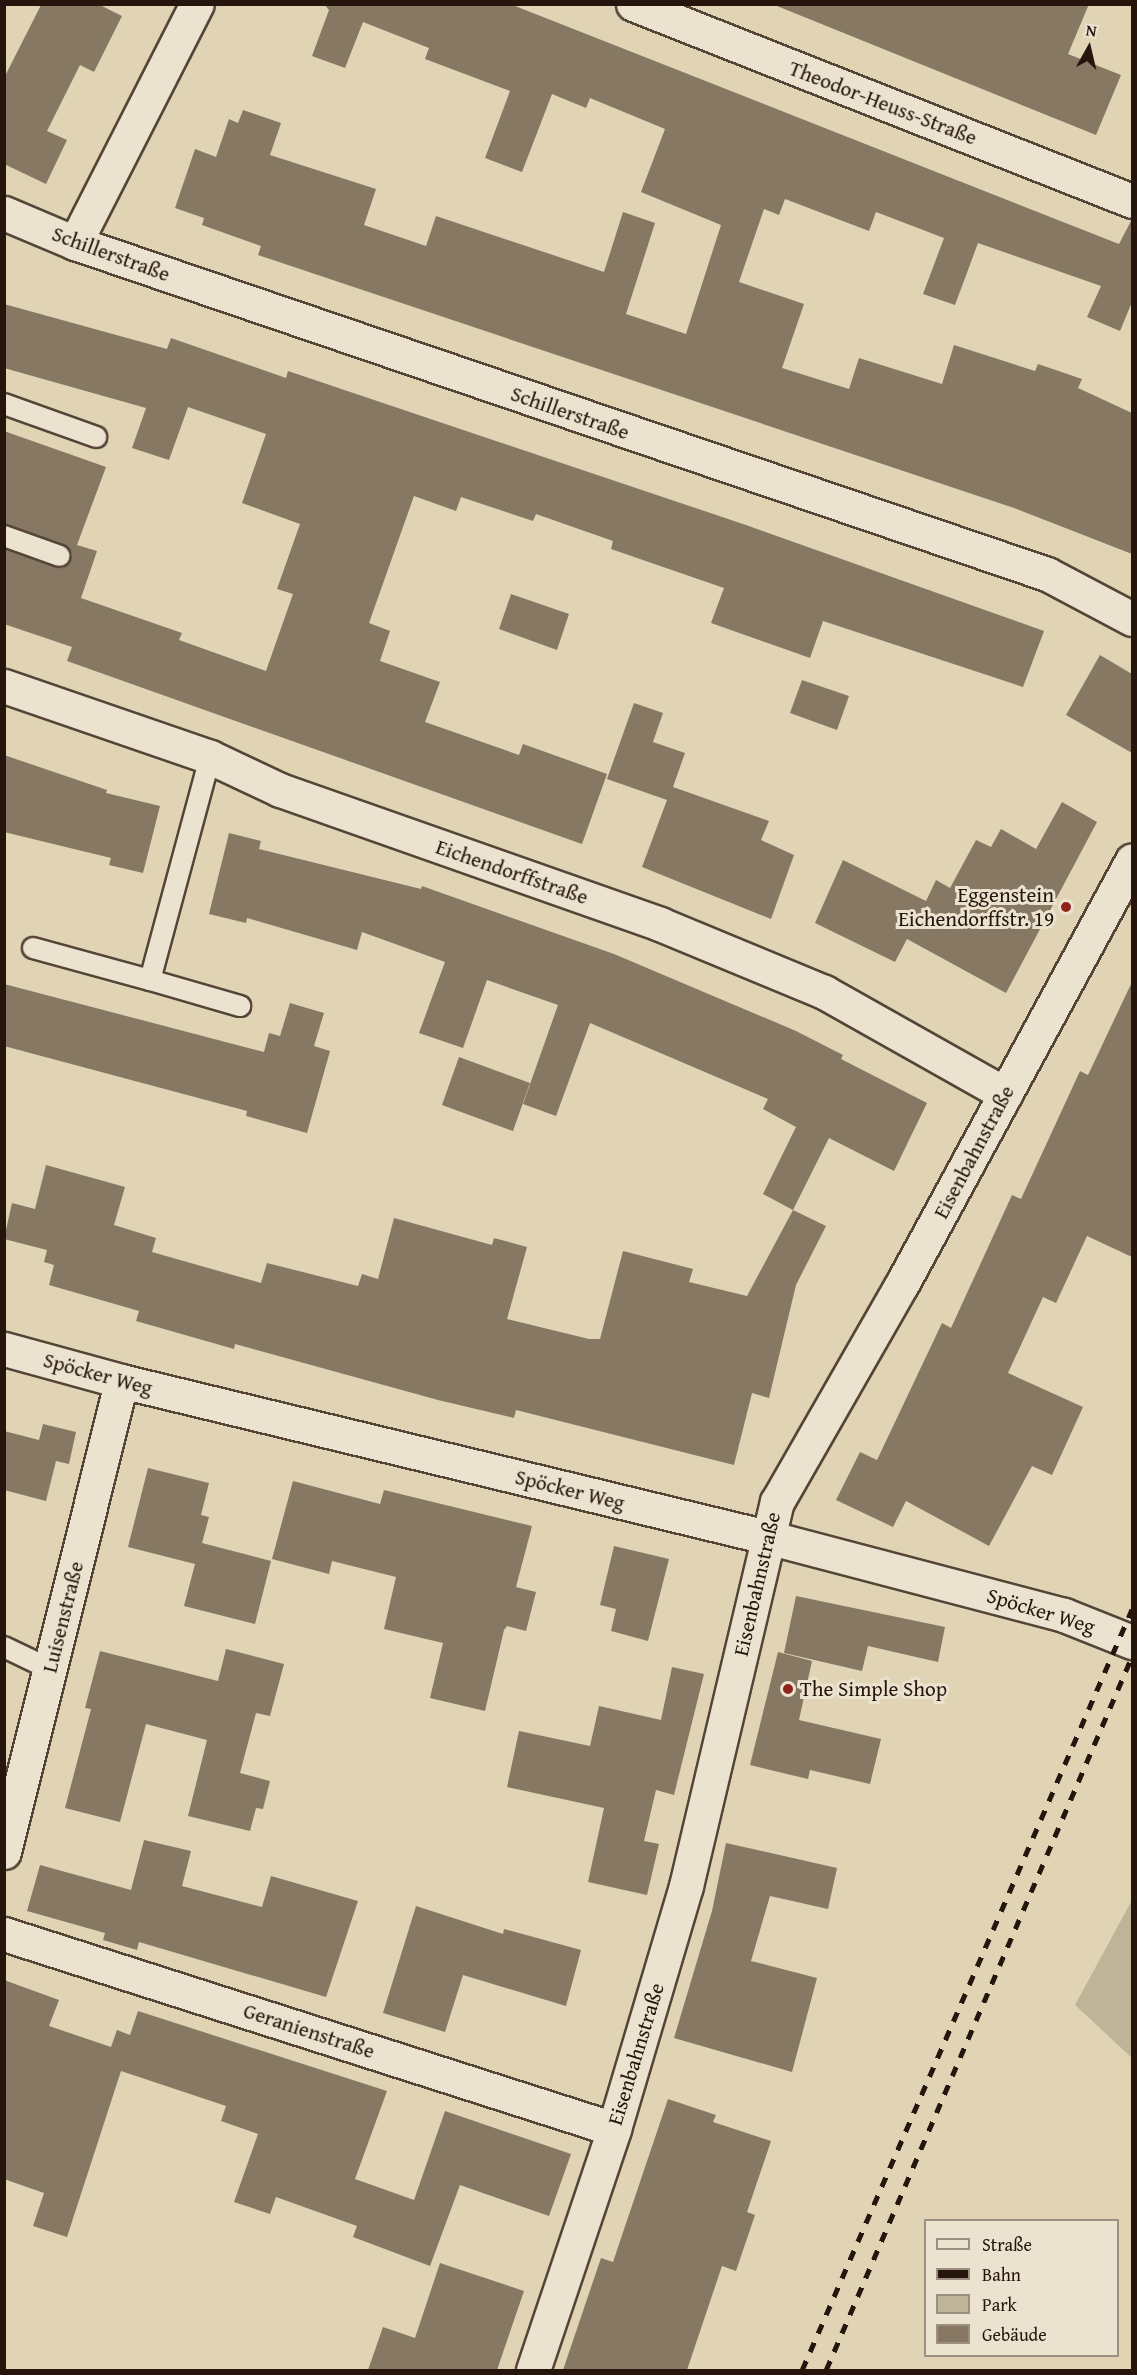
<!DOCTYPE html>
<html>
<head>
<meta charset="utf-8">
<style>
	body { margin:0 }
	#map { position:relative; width:1137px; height:2375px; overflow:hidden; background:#e0d4b5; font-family:"Gentium Book Plus",serif }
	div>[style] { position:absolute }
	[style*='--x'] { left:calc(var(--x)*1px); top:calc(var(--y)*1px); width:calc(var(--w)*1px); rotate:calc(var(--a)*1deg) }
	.green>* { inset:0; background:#c0b498 }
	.building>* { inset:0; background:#877864 }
	.roads { filter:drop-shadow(2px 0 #544537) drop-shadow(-2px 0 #544537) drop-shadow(0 2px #544537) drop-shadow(0 -2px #544537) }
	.service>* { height:20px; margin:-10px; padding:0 10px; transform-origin:10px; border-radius:10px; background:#ebe3cf }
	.minor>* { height:33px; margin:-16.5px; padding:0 16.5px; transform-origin:16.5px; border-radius:16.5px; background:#ebe3cf }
	.rail>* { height:4.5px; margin-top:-2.25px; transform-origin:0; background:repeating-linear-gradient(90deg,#26150d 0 10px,transparent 0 20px) }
	.dots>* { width:16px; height:16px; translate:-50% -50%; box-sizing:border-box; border:3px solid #ebe3cf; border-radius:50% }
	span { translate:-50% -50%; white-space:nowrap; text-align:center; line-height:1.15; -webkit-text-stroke:6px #ebe3cf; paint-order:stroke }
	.street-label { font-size:21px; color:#26150d }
	.poi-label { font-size:21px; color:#26150d }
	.right { translate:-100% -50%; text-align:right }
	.left { translate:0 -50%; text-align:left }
	.frame { position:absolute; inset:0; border:6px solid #26150d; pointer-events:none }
	.legend { position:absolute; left:924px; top:2219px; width:195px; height:138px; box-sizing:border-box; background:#ebe3cf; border:2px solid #9c9181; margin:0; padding:8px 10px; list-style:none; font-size:18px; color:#26150d }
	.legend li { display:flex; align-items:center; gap:12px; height:30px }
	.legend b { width:30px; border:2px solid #9c9181 }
	.north { position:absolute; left:1059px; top:18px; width:60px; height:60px; -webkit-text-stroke:4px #ebe3cf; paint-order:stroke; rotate:8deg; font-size:16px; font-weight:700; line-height:24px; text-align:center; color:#26150d }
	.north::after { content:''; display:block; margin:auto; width:21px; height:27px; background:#26150d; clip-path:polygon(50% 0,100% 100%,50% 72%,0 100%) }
</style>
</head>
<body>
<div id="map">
	<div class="green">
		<i style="clip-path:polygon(1132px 1900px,1132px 2058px,1075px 2005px)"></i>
	</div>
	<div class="building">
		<i style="clip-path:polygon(98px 4px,122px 16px,94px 72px,80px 65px,47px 131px,67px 140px,46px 184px,4px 164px,4px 78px,41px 5px)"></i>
		<i style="clip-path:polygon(324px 4px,510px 4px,1119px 244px,1132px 219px,1132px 302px,1120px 331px,1087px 317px,1101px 286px,978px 243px,955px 305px,923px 294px,944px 238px,876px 212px,869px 231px,785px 199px,779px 215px,764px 209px,739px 282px,804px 304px,782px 368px,849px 389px,859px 358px,942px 384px,954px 345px,1035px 371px,1038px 364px,1082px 379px,1078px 388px,1132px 413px,1132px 554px,1014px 508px,258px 255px,261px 246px,202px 225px,204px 218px,175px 208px,195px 149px,216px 157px,229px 119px,238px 123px,243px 110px,281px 123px,270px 155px,376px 189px,364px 225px,426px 246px,436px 216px,604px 272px,623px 212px,655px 223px,626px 314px,686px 334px,721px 225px,641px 192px,665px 129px,590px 98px,586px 108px,552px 94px,522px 172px,485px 158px,510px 91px,425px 59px,429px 48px,363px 22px,345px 68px,312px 56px,329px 10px)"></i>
		<i style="clip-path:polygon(772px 4px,1089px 4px,1068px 54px,1121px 75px,1096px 135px)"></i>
		<i style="clip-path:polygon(4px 304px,167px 349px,171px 338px,286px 378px,288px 371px,746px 525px,1044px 631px,1023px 687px,823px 621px,810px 658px,711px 623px,724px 588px,611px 549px,613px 541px,536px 514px,533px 521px,461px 497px,456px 511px,414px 496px,369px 623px,390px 631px,380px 661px,440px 682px,425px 722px,519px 755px,523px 744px,607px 774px,582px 844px,67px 661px,72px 647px,4px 624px,4px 549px,62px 568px,68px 565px,72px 554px,64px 545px,4px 524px,4px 431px,106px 467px,77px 545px,97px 551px,81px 598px,182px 633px,179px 640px,266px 671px,293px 594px,277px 589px,300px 524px,242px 503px,266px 434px,188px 407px,169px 460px,132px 448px,146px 408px,4px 368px)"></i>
		<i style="clip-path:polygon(511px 594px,569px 614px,557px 650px,499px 629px)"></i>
		<i style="clip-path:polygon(1100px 655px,1132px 674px,1132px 753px,1066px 715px)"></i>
		<i style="clip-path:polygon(802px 680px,849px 696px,837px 730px,790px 713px)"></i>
		<i style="clip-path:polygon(634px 703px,663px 713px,653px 742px,685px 753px,673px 787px,769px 821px,761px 840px,794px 855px,771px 919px,642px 867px,667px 800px,607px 779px)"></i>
		<i style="clip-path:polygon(4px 755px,107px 790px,106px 793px,160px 806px,143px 873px,109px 865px,111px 858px,4px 832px)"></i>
		<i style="clip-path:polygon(1062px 802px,1097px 822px,1006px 993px,907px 939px,895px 962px,815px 923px,843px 860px,926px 901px,936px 880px,950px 888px,976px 840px,991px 847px,1001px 829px,1036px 849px)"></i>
		<i style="clip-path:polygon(229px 833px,261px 841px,259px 849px,421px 889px,422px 886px,614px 954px,796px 1031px,843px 1055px,841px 1059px,927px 1103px,894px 1171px,829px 1138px,793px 1210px,763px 1194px,796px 1127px,763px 1109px,768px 1099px,590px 1023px,556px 1116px,523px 1104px,558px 1005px,487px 980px,463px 1048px,419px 1033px,445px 962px,362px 932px,357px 950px,247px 918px,246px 923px,209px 914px)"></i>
		<i style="clip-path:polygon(1132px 982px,1132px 1257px,1087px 1236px,1056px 1303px,1043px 1297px,1008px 1373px,1083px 1407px,1052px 1475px,1032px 1466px,989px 1546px,906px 1501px,893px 1527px,836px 1500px,860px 1452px,877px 1460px,942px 1323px,951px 1328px,1012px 1195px,1021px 1199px,1080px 1071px,1088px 1075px)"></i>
		<i style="clip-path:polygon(4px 984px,264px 1052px,269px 1033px,280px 1036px,290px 1003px,324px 1013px,314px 1046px,330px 1051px,307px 1133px,246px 1116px,247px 1111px,4px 1046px)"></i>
		<i style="clip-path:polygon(459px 1057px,530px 1083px,513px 1131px,442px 1105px)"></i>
		<i style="clip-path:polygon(46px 1165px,125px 1187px,114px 1225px,156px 1238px,152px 1252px,261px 1283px,267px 1263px,358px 1286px,362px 1274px,378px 1279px,394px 1218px,492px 1245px,494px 1238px,527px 1247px,507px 1319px,589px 1339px,600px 1339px,623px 1251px,693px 1269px,689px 1282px,747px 1296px,793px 1210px,826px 1226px,796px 1285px,769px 1398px,752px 1393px,734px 1465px,516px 1410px,514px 1418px,438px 1400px,235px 1344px,234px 1349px,136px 1321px,139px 1311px,49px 1285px,54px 1265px,44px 1262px,47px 1250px,4px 1239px,12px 1203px,35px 1209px)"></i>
		<i style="clip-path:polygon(43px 1424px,76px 1432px,69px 1464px,56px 1461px,46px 1501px,4px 1490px,4px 1431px,39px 1440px)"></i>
		<i style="clip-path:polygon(148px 1468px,209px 1483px,201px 1515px,209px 1517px,202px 1543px,271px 1561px,255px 1624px,184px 1606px,195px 1564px,128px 1547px)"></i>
		<i style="clip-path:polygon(293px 1481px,380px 1504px,384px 1490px,532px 1526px,516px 1587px,536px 1592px,526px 1631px,507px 1626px,504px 1630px,485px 1711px,430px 1698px,443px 1643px,384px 1629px,396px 1577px,332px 1561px,329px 1574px,272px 1559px)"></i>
		<i style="clip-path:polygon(614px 1546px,669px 1559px,648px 1641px,611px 1631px,616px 1609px,600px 1605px)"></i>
		<i style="clip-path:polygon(796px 1596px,945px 1627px,938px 1662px,868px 1646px,862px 1671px,784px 1653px)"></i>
		<i style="clip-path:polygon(226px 1649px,284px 1664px,270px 1716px,256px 1713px,240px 1773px,270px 1781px,263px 1809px,256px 1808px,250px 1831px,188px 1816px,207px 1740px,146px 1724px,120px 1822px,65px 1808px,91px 1709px,85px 1708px,100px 1651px,218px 1681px)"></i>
		<i style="clip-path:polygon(778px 1652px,812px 1661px,799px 1720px,881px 1739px,870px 1784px,810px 1770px,808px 1779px,750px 1765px)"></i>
		<i style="clip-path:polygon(672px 1667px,704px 1674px,674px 1795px,656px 1790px,644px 1841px,659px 1844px,647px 1895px,588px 1882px,604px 1808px,507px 1787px,519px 1731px,590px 1746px,599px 1706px,661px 1720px)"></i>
		<i style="clip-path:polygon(144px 1840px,191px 1851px,182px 1886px,262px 1907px,271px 1876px,358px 1901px,326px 1997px,139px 1942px,137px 1950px,103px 1940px,105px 1933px,27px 1911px,40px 1865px,131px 1890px)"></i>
		<i style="clip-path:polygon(726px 1843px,837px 1868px,828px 1909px,770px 1896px,751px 1961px,817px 1978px,792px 2072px,674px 2038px,712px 1911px)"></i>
		<i style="clip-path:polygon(416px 1906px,503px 1934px,504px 1929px,581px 1950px,566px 2006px,463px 1975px,445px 2032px,383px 2013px)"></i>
		<i style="clip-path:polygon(4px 1980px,59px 2000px,49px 2026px,111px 2047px,117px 2030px,130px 2035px,138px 2011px,387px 2091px,355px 2179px,414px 2200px,445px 2111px,571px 2154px,549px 2216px,460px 2185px,430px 2266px,353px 2237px,357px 2226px,276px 2197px,270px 2214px,234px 2202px,258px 2134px,221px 2121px,226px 2106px,121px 2071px,67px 2237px,33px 2226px,44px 2193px,4px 2179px)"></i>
		<i style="clip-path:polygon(668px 2099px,716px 2115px,713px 2122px,771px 2141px,747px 2212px,755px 2215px,736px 2271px,722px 2266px,687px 2370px,563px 2370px,601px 2258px,613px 2262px)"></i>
		<i style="clip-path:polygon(440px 2263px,524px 2291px,497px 2370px,368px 2370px,383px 2327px,415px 2338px)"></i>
	</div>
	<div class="roads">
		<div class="service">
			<i style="--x:4;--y:404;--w:98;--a:19.7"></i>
			<i style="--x:4;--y:536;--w:59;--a:19.7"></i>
			<i style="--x:33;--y:948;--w:121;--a:15.3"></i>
			<i style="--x:150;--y:980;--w:231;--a:-74.9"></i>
			<i style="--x:150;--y:980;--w:94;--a:16.1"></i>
			<i style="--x:4;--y:1647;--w:51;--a:25.6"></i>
		</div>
		<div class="minor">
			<i style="--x:633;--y:4;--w:536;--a:21.54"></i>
			<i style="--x:4;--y:213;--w:77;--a:22.9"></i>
			<i style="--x:75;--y:243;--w:1027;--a:18.81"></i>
			<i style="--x:1047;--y:574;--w:96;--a:27.9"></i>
			<i style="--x:75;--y:243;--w:268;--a:-63"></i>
			<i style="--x:4;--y:686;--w:218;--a:19"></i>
			<i style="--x:210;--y:757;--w:77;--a:25.2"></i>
			<i style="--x:280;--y:790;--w:403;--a:19.4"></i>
			<i style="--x:660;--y:924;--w:178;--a:22.5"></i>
			<i style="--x:824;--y:992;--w:208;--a:29.4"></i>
			<i style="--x:4;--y:1349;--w:121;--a:15.3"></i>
			<i style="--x:121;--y:1381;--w:665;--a:13.58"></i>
			<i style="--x:767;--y:1537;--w:307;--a:14.7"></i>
			<i style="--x:1064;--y:1615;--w:73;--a:21.7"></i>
			<i style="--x:4;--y:1852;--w:485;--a:-76"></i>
			<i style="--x:4;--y:1934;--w:640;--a:17.73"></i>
			<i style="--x:533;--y:2370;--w:254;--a:-71.4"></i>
			<i style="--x:614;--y:2129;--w:253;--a:-73.5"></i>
			<i style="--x:686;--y:1886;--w:395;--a:-76.7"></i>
			<i style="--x:777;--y:1502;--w:251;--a:-60.2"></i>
			<i style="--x:902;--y:1284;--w:482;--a:-61.5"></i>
		</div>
	</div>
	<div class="rail">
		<i style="--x:802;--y:2370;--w:829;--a:-66.56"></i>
		<i style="--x:826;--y:2370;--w:777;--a:-66.8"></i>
	</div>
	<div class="dots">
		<i style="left:1066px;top:907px;background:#8f2418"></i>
		<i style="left:788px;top:1689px;background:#8f2418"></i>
	</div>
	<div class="street-label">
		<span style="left:883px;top:103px;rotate:21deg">Theodor-Heuss-Straße</span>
		<span style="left:111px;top:254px;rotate:20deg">Schillerstraße</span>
		<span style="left:570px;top:413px;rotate:19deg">Schillerstraße</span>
		<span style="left:512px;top:872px;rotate:19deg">Eichendorffstraße</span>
		<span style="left:974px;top:1152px;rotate:-62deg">Eisenbahnstraße</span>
		<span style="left:98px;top:1374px;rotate:15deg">Spöcker Weg</span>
		<span style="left:570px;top:1490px;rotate:14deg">Spöcker Weg</span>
		<span style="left:757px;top:1584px;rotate:-77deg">Eisenbahnstraße</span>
		<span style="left:1041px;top:1611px;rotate:17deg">Spöcker Weg</span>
		<span style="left:63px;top:1617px;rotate:-76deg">Luisenstraße</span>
		<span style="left:309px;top:2031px;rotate:18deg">Geranienstraße</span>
		<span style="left:636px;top:2054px;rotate:-73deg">Eisenbahnstraße</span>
	</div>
	<div class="poi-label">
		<span class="right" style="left:1054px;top:907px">Eggenstein<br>Eichendorffstr. 19</span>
		<span class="left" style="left:800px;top:1689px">The Simple Shop</span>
	</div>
	<div class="frame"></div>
	<ul class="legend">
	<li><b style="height:8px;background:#ebe3cf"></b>Straße</li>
	<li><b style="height:8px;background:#26150d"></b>Bahn</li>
	<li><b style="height:16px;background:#c0b498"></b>Park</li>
	<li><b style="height:16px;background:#877864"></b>Gebäude</li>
	</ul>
	<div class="north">N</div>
</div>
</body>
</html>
